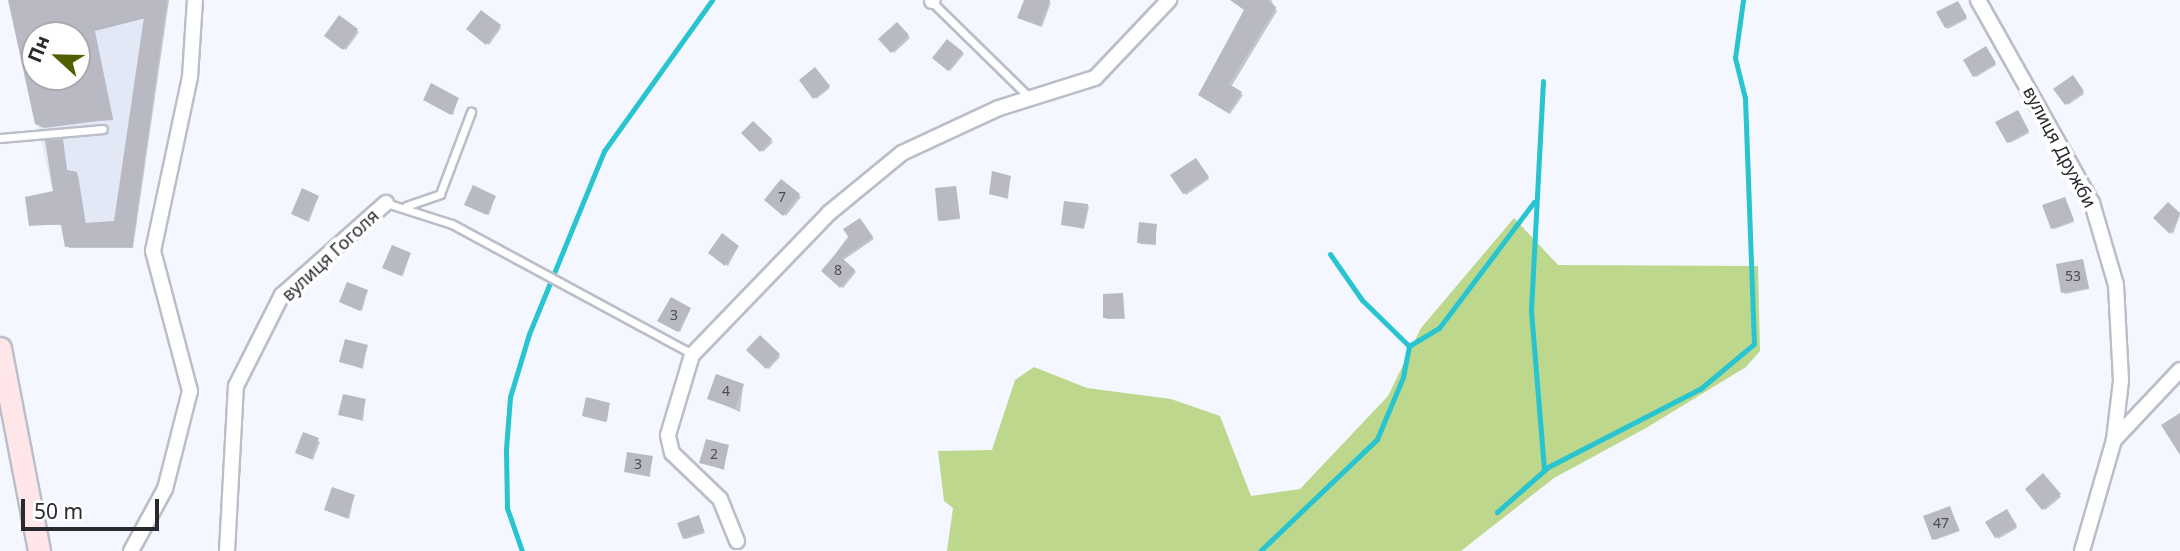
<!DOCTYPE html>
<html>
<head>
<meta charset="utf-8">
<style>
	body { margin:0 }
	#map { position:relative; width:2180px; height:551px; overflow:hidden; background:#f4f7ff; font-family:"Noto Sans",sans-serif }
	div>[style] { position:absolute }
	[style*='--x'] { left:calc(var(--x)*1px); top:calc(var(--y)*1px); width:calc(var(--w)*1px); rotate:calc(var(--a)*1deg) }
	.built>* { inset:0; background:#e2e8f5 }
	.green>* { inset:0; background:#bdd78d }
	.shadow>* { inset:0; background:#0003 }
	.stream>* { height:5px; margin:-2.5px; padding:0 2.5px; transform-origin:2.5px; border-radius:2.5px; background:#28c4d0 }
	.building>* { inset:0; background:#b8b9c3 }
	.roads { filter:drop-shadow(2px 0 #babec8) drop-shadow(-2px 0 #babec8) drop-shadow(0 2px #babec8) drop-shadow(0 -2px #babec8) }
	.lane>* { height:7px; margin:-3.5px; padding:0 3.5px; transform-origin:3.5px; border-radius:3.5px; background:#fff }
	.street>* { height:14px; margin:-7px; padding:0 7px; transform-origin:7px; border-radius:7px; background:#fff }
	.secondary>* { height:21px; margin:-10.5px; padding:0 10.5px; transform-origin:10.5px; border-radius:10.5px; background:#fee6e9 }
	span { translate:-50% -50%; white-space:nowrap; text-align:center; line-height:1.15; -webkit-text-stroke:7px #fff; paint-order:stroke }
	.number-label { font-size:14px; color:#4c4e52 }
	.number-label span { -webkit-text-stroke-width:0 }
	.street-label { font-size:18px; color:#282a2d }
	.north { position:absolute; left:21px; top:21px; width:70px; height:70px; box-sizing:border-box; background:#fff; border:2px solid #a9aaab; border-radius:50%; rotate:292deg; font-size:19px; font-weight:700; line-height:28px; text-align:center; color:#282a2d }
	.north::after { content:''; display:block; margin:auto; width:24px; height:32px; background:#4f5f01; clip-path:polygon(50% 0,100% 100%,50% 72%,0 100%) }
	.scale { position:absolute; left:21px; top:499px; width:138px; height:32px; box-sizing:border-box; border:4px solid #282a2d; border-top:0; padding-left:9px; font-size:21px; line-height:24px; white-space:nowrap; color:#282a2d; -webkit-text-stroke:5px #fff; paint-order:stroke }
</style>
</head>
<body>
<div id="map">
	<div class="built">
		<i style="clip-path:polygon(evenodd,10px 0,167px 0,132px 224px,65px 247px,10px 0,35px 35px,77px 35px,77px 77px,35px 77px,35px 35px)"></i>
	</div>
	<div class="green">
		<i style="clip-path:polygon(1514px 218px,1558px 265px,1758px 266px,1760px 351px,1746px 367px,1646px 428px,1554px 478px,1461px 551px,947px 551px,953px 508px,944px 501px,938px 451px,992px 450px,1015px 380px,1034px 367px,1087px 388px,1171px 399px,1220px 416px,1251px 496px,1300px 489px,1388px 396px,1421px 328px)"></i>
	</div>
	<div class="shadow">
		<i style="clip-path:polygon(evenodd,10px 0,169px 0,133px 248px,69px 248px,63px 225px,30px 225px,55px 193px,62px 140px,67px 172px,78px 175px,86px 225px,116px 223px,146px 18px,95px 31px,113px 120px,38px 125px,10px 0,35px 35px,77px 35px,77px 77px,35px 77px,35px 35px)"></i>
		<i style="clip-path:polygon(1025px 0,1051px 2px,1042px 27px,1019px 18px)"></i>
		<i style="clip-path:polygon(1236px 0,1271px 0,1277px 11px,1231px 87px,1243px 95px,1230px 114px,1202px 96px,1246px 11px)"></i>
		<i style="clip-path:polygon(1959px 4px,1967px 19px,1948px 29px,1946px 27px)"></i>
		<i style="clip-path:polygon(482px 12px,501px 28px,489px 45px,469px 29px)"></i>
		<i style="clip-path:polygon(340px 18px,359px 32px,346px 50px,327px 36px)"></i>
		<i style="clip-path:polygon(897px 24px,910px 38px,894px 53px,881px 39px)"></i>
		<i style="clip-path:polygon(947px 41px,964px 54px,950px 71px,934px 58px)"></i>
		<i style="clip-path:polygon(1987px 50px,1996px 65px,1976px 77px,1974px 75px)"></i>
		<i style="clip-path:polygon(815px 69px,830px 88px,816px 99px,801px 80px)"></i>
		<i style="clip-path:polygon(2074px 79px,2084px 94px,2068px 105px,2056px 89px)"></i>
		<i style="clip-path:polygon(458px 99px,453px 115px,426px 101px)"></i>
		<i style="clip-path:polygon(2019px 113px,2029px 133px,2010px 143px,2008px 142px)"></i>
		<i style="clip-path:polygon(753px 123px,773px 142px,763px 152px,744px 133px)"></i>
		<i style="clip-path:polygon(1197px 162px,1209px 179px,1186px 195px,1184px 193px)"></i>
		<i style="clip-path:polygon(1010px 177px,1008px 199px,990px 194px)"></i>
		<i style="clip-path:polygon(782px 181px,801px 197px,786px 216px,766px 200px)"></i>
		<i style="clip-path:polygon(955px 188px,960px 219px,942px 221px,940px 220px)"></i>
		<i style="clip-path:polygon(318px 197px,309px 222px,294px 215px)"></i>
		<i style="clip-path:polygon(495px 197px,489px 215px,468px 206px)"></i>
		<i style="clip-path:polygon(2065px 199px,2074px 222px,2054px 229px,2052px 228px)"></i>
		<i style="clip-path:polygon(2168px 204px,2180px 215px,2173px 234px,2156px 218px)"></i>
		<i style="clip-path:polygon(1089px 207px,1084px 229px,1063px 225px,1087px 205px)"></i>
		<i style="clip-path:polygon(860px 220px,874px 239px,842px 261px,856px 272px,843px 288px,823px 271px)"></i>
		<i style="clip-path:polygon(1156px 226px,1156px 245px,1140px 244px,1139px 242px)"></i>
		<i style="clip-path:polygon(738px 247px,728px 266px,711px 254px)"></i>
		<i style="clip-path:polygon(410px 254px,403px 276px,386px 269px)"></i>
		<i style="clip-path:polygon(2083px 261px,2089px 289px,2065px 294px,2063px 292px)"></i>
		<i style="clip-path:polygon(367px 292px,362px 311px,341px 302px)"></i>
		<i style="clip-path:polygon(1123px 295px,1125px 319px,1107px 319px,1105px 318px)"></i>
		<i style="clip-path:polygon(690px 310px,680px 332px,661px 322px)"></i>
		<i style="clip-path:polygon(760px 338px,780px 357px,769px 369px,749px 350px)"></i>
		<i style="clip-path:polygon(367px 346px,363px 369px,341px 361px)"></i>
		<i style="clip-path:polygon(743px 386px,740px 412px,709px 398px)"></i>
		<i style="clip-path:polygon(365px 401px,363px 421px,340px 414px)"></i>
		<i style="clip-path:polygon(609px 405px,607px 422px,584px 416px)"></i>
		<i style="clip-path:polygon(304px 434px,320px 442px,313px 460px,299px 454px)"></i>
		<i style="clip-path:polygon(728px 447px,724px 470px,701px 462px)"></i>
		<i style="clip-path:polygon(652px 458px,650px 477px,626px 472px)"></i>
		<i style="clip-path:polygon(2043px 475px,2061px 497px,2045px 510px,2027px 489px)"></i>
		<i style="clip-path:polygon(354px 497px,349px 519px,328px 511px)"></i>
		<i style="clip-path:polygon(1950px 508px,1960px 531px,1935px 540px,1934px 539px)"></i>
		<i style="clip-path:polygon(2008px 513px,2017px 528px,1998px 539px,1988px 522px)"></i>
		<i style="clip-path:polygon(700px 519px,705px 533px,686px 539px,684px 538px)"></i>
	</div>
	<div class="stream">
		<i style="--x:1543;--y:81;--w:230;--a:93"></i>
		<i style="--x:1531;--y:311;--w:160;--a:85.3"></i>
		<i style="--x:1409;--y:346;--w:35;--a:-31"></i>
		<i style="--x:1439;--y:328;--w:158;--a:-53"></i>
		<i style="--x:1497;--y:512;--w:68;--a:-41.4"></i>
		<i style="--x:1548;--y:467;--w:171;--a:-27.2"></i>
		<i style="--x:1700;--y:389;--w:70;--a:-39.8"></i>
		<i style="--x:1754;--y:344;--w:246;--a:-92.1"></i>
		<i style="--x:1745;--y:98;--w:41;--a:-104"></i>
		<i style="--x:1735;--y:58;--w:59;--a:-82.1"></i>
		<i style="--x:522;--y:551;--w:46;--a:-109.2"></i>
		<i style="--x:507;--y:508;--w:59;--a:-91"></i>
		<i style="--x:506;--y:449;--w:52;--a:-85.6"></i>
		<i style="--x:510;--y:397;--w:66;--a:-73.2"></i>
		<i style="--x:529;--y:334;--w:198;--a:-67.7"></i>
		<i style="--x:604;--y:151;--w:186;--a:-54.4"></i>
		<i style="--x:1260;--y:551;--w:162;--a:-43.7"></i>
		<i style="--x:1377;--y:439;--w:67;--a:-67.2"></i>
		<i style="--x:1403;--y:377;--w:32;--a:-79"></i>
		<i style="--x:1409;--y:346;--w:66;--a:-135.6"></i>
		<i style="--x:1362;--y:300;--w:56;--a:-124.8"></i>
	</div>
	<div class="building">
		<i style="clip-path:polygon(evenodd,8px 0,167px 0,132px 247px,65px 247px,61px 224px,29px 226px,25px 197px,53px 191px,45px 140px,63px 139px,67px 170px,77px 172px,85px 223px,114px 221px,144px 17px,94px 29px,113px 119px,44px 128px,35px 124px,8px 0,35px 35px,77px 35px,77px 77px,35px 77px,35px 35px)"></i>
		<i style="clip-path:polygon(1024px 0,1050px 0,1040px 26px,1017px 18px)"></i>
		<i style="clip-path:polygon(1230px 0,1266px 0,1276px 7px,1229px 84px,1242px 92px,1228px 113px,1198px 95px,1244px 10px)"></i>
		<i style="clip-path:polygon(1958px 1px,1967px 17px,1945px 28px,1936px 12px)"></i>
		<i style="clip-path:polygon(481px 10px,501px 25px,486px 45px,466px 29px)"></i>
		<i style="clip-path:polygon(339px 15px,358px 29px,343px 50px,324px 36px)"></i>
		<i style="clip-path:polygon(897px 22px,909px 35px,891px 53px,878px 39px)"></i>
		<i style="clip-path:polygon(947px 39px,963px 52px,948px 71px,932px 58px)"></i>
		<i style="clip-path:polygon(1986px 46px,1996px 63px,1973px 77px,1963px 60px)"></i>
		<i style="clip-path:polygon(815px 67px,830px 86px,813px 99px,799px 80px)"></i>
		<i style="clip-path:polygon(2073px 75px,2084px 91px,2065px 105px,2053px 89px)"></i>
		<i style="clip-path:polygon(431px 83px,459px 98px,451px 115px,423px 100px)"></i>
		<i style="clip-path:polygon(2018px 110px,2029px 131px,2007px 143px,1995px 122px)"></i>
		<i style="clip-path:polygon(753px 121px,772px 139px,760px 152px,741px 133px)"></i>
		<i style="clip-path:polygon(1196px 158px,1209px 177px,1183px 194px,1170px 175px)"></i>
		<i style="clip-path:polygon(992px 171px,1011px 176px,1007px 198px,989px 194px)"></i>
		<i style="clip-path:polygon(781px 179px,800px 194px,783px 216px,764px 200px)"></i>
		<i style="clip-path:polygon(473px 185px,496px 196px,487px 215px,464px 205px)"></i>
		<i style="clip-path:polygon(956px 186px,960px 218px,938px 221px,935px 188px)"></i>
		<i style="clip-path:polygon(302px 188px,319px 196px,307px 221px,291px 214px)"></i>
		<i style="clip-path:polygon(2065px 197px,2074px 220px,2051px 229px,2042px 205px)"></i>
		<i style="clip-path:polygon(1064px 201px,1088px 204px,1083px 228px,1061px 225px)"></i>
		<i style="clip-path:polygon(2168px 202px,2180px 213px,2170px 234px,2153px 218px)"></i>
		<i style="clip-path:polygon(860px 218px,873px 237px,842px 258px,855px 270px,840px 288px,821px 271px,849px 238px,843px 229px)"></i>
		<i style="clip-path:polygon(1139px 222px,1157px 224px,1155px 244px,1137px 243px)"></i>
		<i style="clip-path:polygon(722px 233px,739px 246px,725px 266px,708px 253px)"></i>
		<i style="clip-path:polygon(392px 245px,411px 253px,401px 276px,382px 268px)"></i>
		<i style="clip-path:polygon(2083px 259px,2089px 288px,2061px 293px,2056px 264px)"></i>
		<i style="clip-path:polygon(347px 282px,368px 290px,360px 311px,339px 302px)"></i>
		<i style="clip-path:polygon(1123px 293px,1124px 318px,1103px 318px,1103px 294px)"></i>
		<i style="clip-path:polygon(671px 297px,691px 308px,678px 332px,657px 321px)"></i>
		<i style="clip-path:polygon(760px 335px,780px 354px,766px 369px,746px 350px)"></i>
		<i style="clip-path:polygon(345px 339px,368px 345px,361px 368px,339px 362px)"></i>
		<i style="clip-path:polygon(716px 374px,744px 384px,735px 409px,707px 399px)"></i>
		<i style="clip-path:polygon(343px 394px,366px 399px,361px 420px,338px 415px)"></i>
		<i style="clip-path:polygon(586px 397px,610px 403px,606px 422px,582px 416px)"></i>
		<i style="clip-path:polygon(2180px 413px,2180px 455px,2161px 425px)"></i>
		<i style="clip-path:polygon(303px 432px,319px 438px,311px 459px,295px 453px)"></i>
		<i style="clip-path:polygon(706px 439px,729px 445px,723px 469px,699px 463px)"></i>
		<i style="clip-path:polygon(627px 452px,653px 456px,649px 476px,624px 472px)"></i>
		<i style="clip-path:polygon(2043px 473px,2061px 494px,2042px 510px,2025px 489px)"></i>
		<i style="clip-path:polygon(332px 487px,355px 495px,347px 518px,324px 510px)"></i>
		<i style="clip-path:polygon(1950px 506px,1959px 530px,1932px 540px,1923px 516px)"></i>
		<i style="clip-path:polygon(2007px 509px,2017px 526px,1995px 538px,1985px 522px)"></i>
		<i style="clip-path:polygon(699px 515px,704px 531px,683px 539px,677px 523px)"></i>
	</div>
	<div class="roads">
		<div class="lane">
			<i style="--x:931;--y:1;--w:139;--a:44.4"></i>
			<i style="--x:0;--y:138;--w:103;--a:-5"></i>
			<i style="--x:386;--y:203;--w:69;--a:17.7"></i>
			<i style="--x:452;--y:224;--w:273;--a:28.4"></i>
			<i style="--x:406;--y:206;--w:36;--a:-19"></i>
			<i style="--x:440;--y:194;--w:88;--a:-69.3"></i>
		</div>
		<div class="street">
			<i style="--x:1978;--y:0;--w:233;--a:60.7"></i>
			<i style="--x:2092;--y:203;--w:85;--a:73.7"></i>
			<i style="--x:2116;--y:285;--w:96;--a:87"></i>
			<i style="--x:2121;--y:381;--w:59;--a:96.8"></i>
			<i style="--x:2114;--y:440;--w:116;--a:106.1"></i>
			<i style="--x:932;--y:1;--w:1;--a:-45"></i>
			<i style="--x:2114;--y:440;--w:96;--a:-46.7"></i>
			<i style="--x:737;--y:541;--w:45;--a:-112"></i>
			<i style="--x:720;--y:499;--w:66;--a:-136.2"></i>
			<i style="--x:672;--y:453;--w:18;--a:-103"></i>
			<i style="--x:668;--y:435;--w:84;--a:-73.3"></i>
			<i style="--x:692;--y:355;--w:197;--a:-46"></i>
			<i style="--x:829;--y:213;--w:94;--a:-39.4"></i>
			<i style="--x:902;--y:153;--w:107;--a:-24.9"></i>
			<i style="--x:999;--y:108;--w:101;--a:-17.4"></i>
			<i style="--x:1095;--y:78;--w:108;--a:-46.5"></i>
			<i style="--x:131;--y:551;--w:71;--a:-61.3"></i>
			<i style="--x:165;--y:489;--w:101;--a:-75.7"></i>
			<i style="--x:190;--y:391;--w:145;--a:-104.8"></i>
			<i style="--x:153;--y:251;--w:178;--a:-78"></i>
			<i style="--x:190;--y:77;--w:77;--a:-86.3"></i>
			<i style="--x:227;--y:551;--w:165;--a:-86.9"></i>
			<i style="--x:236;--y:386;--w:102;--a:-63.2"></i>
			<i style="--x:282;--y:295;--w:139;--a:-41.5"></i>
		</div>
		<div class="secondary">
			<i style="--x:0;--y:348;--w:207;--a:79.1"></i>
		</div>
	</div>
	<div class="number-label">
		<span style="left:782px;top:197px">7</span>
		<span style="left:838px;top:270px">8</span>
		<span style="left:2073px;top:276px">53</span>
		<span style="left:674px;top:315px">3</span>
		<span style="left:726px;top:391px">4</span>
		<span style="left:714px;top:454px">2</span>
		<span style="left:638px;top:464px">3</span>
		<span style="left:1941px;top:523px">47</span>
	</div>
	<div class="street-label">
		<span style="left:2060px;top:147px;rotate:62deg">вулиця Дружби</span>
		<span style="left:330px;top:255px;rotate:-43deg">вулиця Гоголя</span>
	</div>
	<div class="north">Пн</div>
	<div class="scale">50 m</div>
</div>
</body>
</html>
